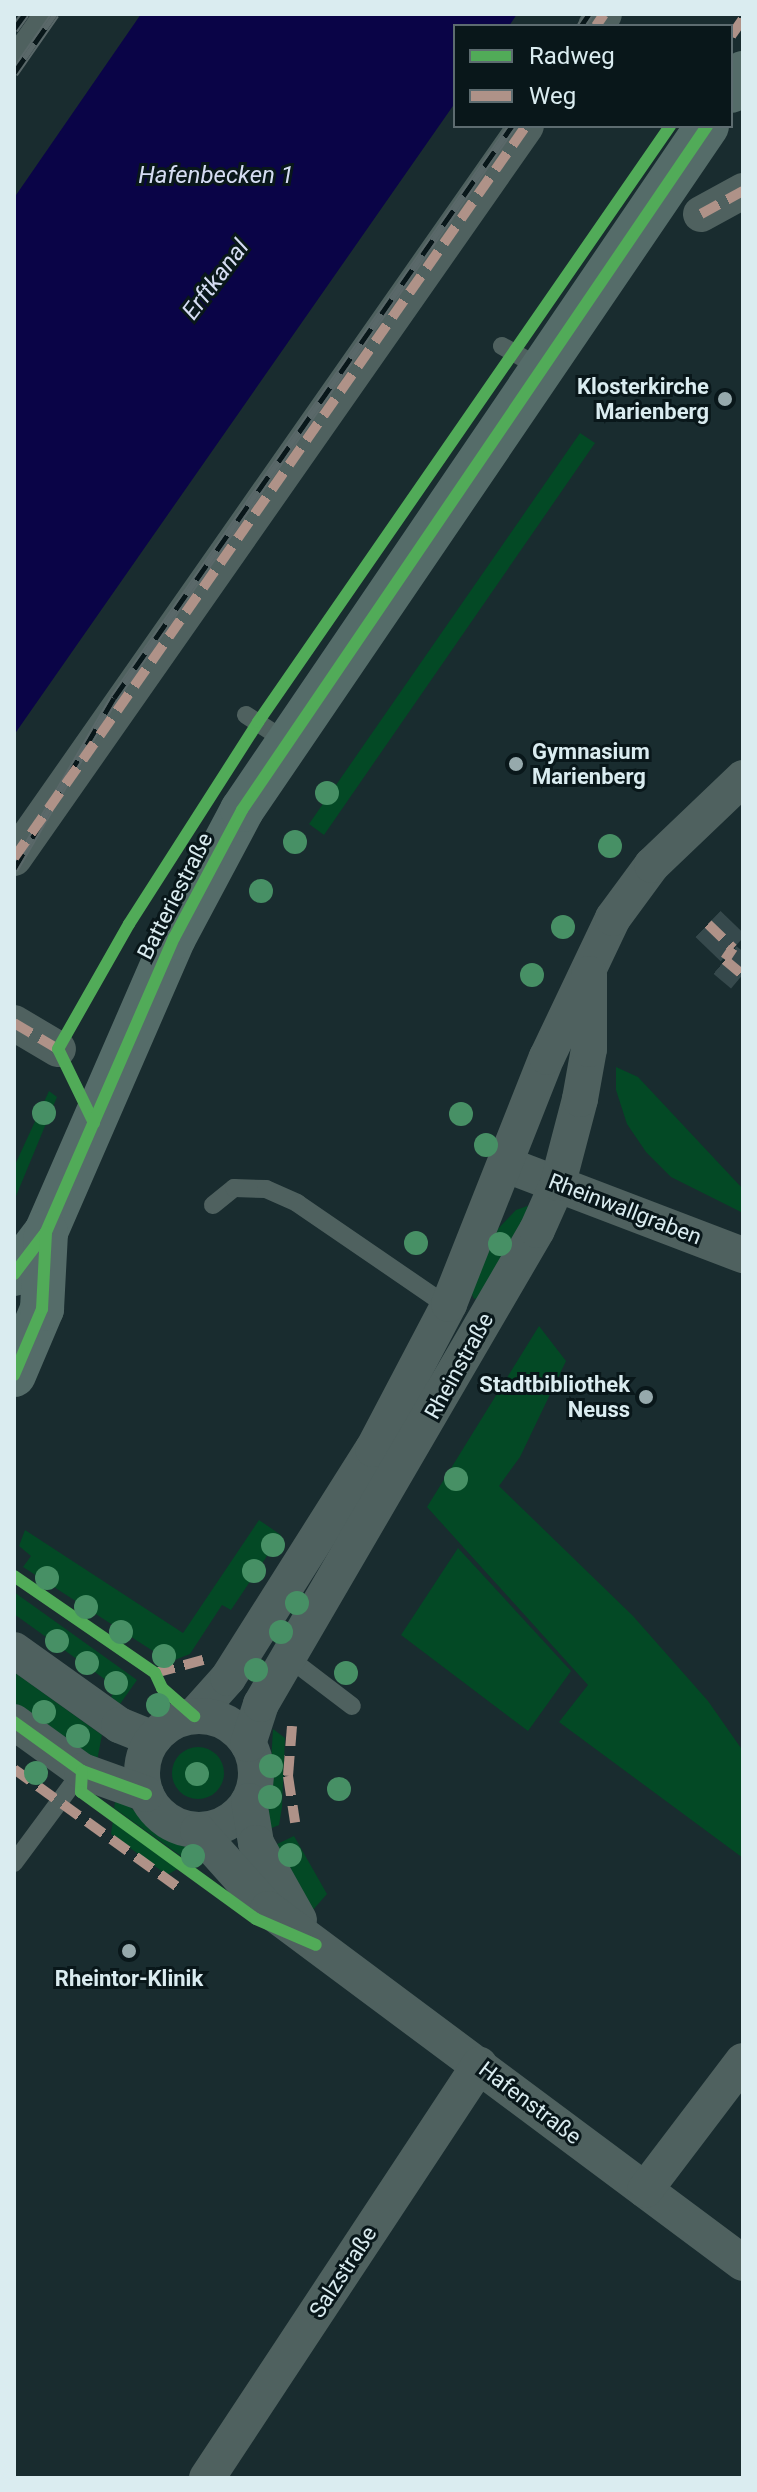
<!DOCTYPE html>
<html>
<head>
<meta charset="utf-8">
<style>
	body { margin:0 }
	#map { position:relative; width:757px; height:2492px; overflow:hidden; background:#192c2f; font-family:Roboto,sans-serif }
	div>[style] { position:absolute }
	[style*='--x'] { left:calc(var(--x)*1px); top:calc(var(--y)*1px); width:calc(var(--w)*1px); rotate:calc(var(--a)*1deg) }
	.green>* { inset:0; background:#034925 }
	.round { border-radius:50% }
	.water>* { inset:0; background:#0a0447 }
	.street-tunnel>* { height:36px; margin-top:-18px; transform-origin:0; background:repeating-linear-gradient(90deg,#36494c 0 36px,transparent 0 54px) }
	.lane>* { height:18px; margin:-9px; padding:0 9px; transform-origin:9px; border-radius:9px; background:#4f615f }
	.street>* { height:36px; margin:-18px; padding:0 18px; transform-origin:18px; border-radius:18px; background:#4f615f }
	.street>.ring { margin:-18px; padding:0; box-sizing:content-box; background:none; border:36px solid #4f615f; border-radius:50% }
	.secondary>* { height:44px; margin:-22px; padding:0 22px; transform-origin:22px; border-radius:22px; background:#556c69 }
	.rail>* { height:9px; margin-top:-4.5px; transform-origin:0; background:repeating-linear-gradient(90deg,#09171a 0 18px,#5a6869 0 36px); box-sizing:border-box; border-block:2px solid #5a6869 }
	.quiet>* { height:10px; margin-top:-5px; transform-origin:0; background:repeating-linear-gradient(90deg,#af9288 0 20px,transparent 0 30px) }
	.cycleway>* { height:12px; margin:-6px; padding:0 6px; transform-origin:6px; border-radius:6px; background:#51ab58 }
	.trees>* { width:24px; height:24px; margin:-12px; border-radius:50%; background:#479065 }
	.dots>* { width:22px; height:22px; translate:-50% -50%; box-sizing:border-box; border:4px solid #09171a; border-radius:50% }
	span { translate:-50% -50%; white-space:nowrap; text-align:center; line-height:1.15; -webkit-text-stroke:6px #09171a; paint-order:stroke }
	.poi-label { font-size:22px; color:#daecf0; font-weight:700 }
	.right { translate:-100% -50%; text-align:right }
	.left { translate:0 -50%; text-align:left }
	.street-label { font-size:22px; color:#daecf0 }
	.water-label { font-size:24px; color:#d5dcf2; font-style:italic }
	.frame { position:absolute; inset:0; border:16px solid #daecf0; pointer-events:none }
	.legend { position:absolute; left:453px; top:24px; width:280px; height:104px; box-sizing:border-box; background:#09171a; border:2px solid #5d6c70; margin:0; padding:10px 14px; list-style:none; font-size:24px; color:#daecf0 }
	.legend li { display:flex; align-items:center; gap:16px; height:40px }
	.legend b { width:40px; border:2px solid #5d6c70 }
</style>
</head>
<body>
<div id="map">
	<div class="green">
		<i style="clip-path:polygon(580px 433px,595px 443px,324px 835px,309px 824px)"></i>
		<i style="clip-path:polygon(616px 1067px,638px 1077px,743px 1189px,743px 1213px,671px 1177px,646px 1152px,627px 1124px,616px 1090px)"></i>
		<i style="clip-path:polygon(49px 1091px,57px 1097px,14px 1201px,14px 1167px)"></i>
		<i style="clip-path:polygon(533px 1204px,482px 1297px,474px 1299px,471px 1292px,491px 1236px,516px 1210px)"></i>
		<i style="clip-path:polygon(539px 1326px,566px 1361px,520px 1457px,499px 1486px,633px 1616px,708px 1701px,743px 1751px,743px 1858px,559px 1722px,588px 1685px,427px 1507px)"></i>
		<i style="clip-path:polygon(259px 1520px,281px 1535px,231px 1610px,222px 1605px,190px 1654px,170px 1662px,23px 1567px,31px 1556px,19px 1546px,25px 1530px,183px 1633px)"></i>
		<i style="clip-path:polygon(458px 1548px,571px 1671px,528px 1731px,401px 1635px)"></i>
		<i style="clip-path:polygon(14px 1592px,137px 1680px,120px 1704px,111px 1697px,117px 1688px,14px 1614px)"></i>
		<i style="clip-path:polygon(14px 1672px,102px 1735px,96px 1766px,14px 1708px)"></i>
		<i style="clip-path:polygon(273px 1729px,285px 1738px,282px 1807px,279px 1825px,267px 1830px)"></i>
		<i class="round" style="left:172px;top:1747px;width:52px;height:52px"></i>
		<i style="clip-path:polygon(116px 1795px,153px 1827px,207px 1858px,192px 1864px,114px 1808px)"></i>
		<i style="clip-path:polygon(113px 1820px,179px 1868px,167px 1875px,111px 1834px)"></i>
		<i style="clip-path:polygon(294px 1836px,327px 1894px,312px 1911px,273px 1846px)"></i>
	</div>
	<div class="water">
		<i style="clip-path:polygon(141px 14px,517px 14px,509px 26px,455px 26px,455px 103px,14px 735px,14px 198px)"></i>
	</div>
	<div class="street-tunnel">
		<i style="--x:708;--y:924;--w:35;--a:44"></i>
		<i style="--x:733;--y:948;--w:14;--a:124"></i>
		<i style="--x:725;--y:960;--w:23;--a:40"></i>
	</div>
	<div class="lane">
		<i style="--x:14;--y:54;--w:49;--a:-55"></i>
		<i style="--x:502;--y:346;--w:45;--a:29.4"></i>
		<i style="--x:246;--y:715;--w:48;--a:33"></i>
		<i style="--x:213;--y:1205;--w:27;--a:-39"></i>
		<i style="--x:234;--y:1188;--w:32;--a:2"></i>
		<i style="--x:266;--y:1189;--w:34;--a:24"></i>
		<i style="--x:297;--y:1203;--w:188;--a:34.4"></i>
		<i style="--x:289;--y:1658;--w:79;--a:37.3"></i>
		<i style="--x:14;--y:1863;--w:114;--a:-53.5"></i>
	</div>
	<div class="street">
		<i style="--x:596;--y:26;--w:14;--a:-56"></i>
		<i style="--x:701;--y:214;--w:48;--a:-28.7"></i>
		<i style="--x:14;--y:858;--w:893;--a:-55.03"></i>
		<i style="--x:14;--y:1023;--w:51;--a:30.6"></i>
		<i style="--x:507;--y:1165;--w:253;--a:20.9"></i>
		<i style="--x:14;--y:1650;--w:129;--a:35.5"></i>
		<i style="--x:119;--y:1725;--w:37;--a:22"></i>
		<i style="--x:194;--y:1716;--w:51;--a:-48.2"></i>
		<i style="--x:228;--y:1678;--w:271;--a:-57.7"></i>
		<i style="--x:373;--y:1449;--w:164;--a:-62.3"></i>
		<i style="--x:449;--y:1304;--w:266;--a:-68.4"></i>
		<i style="--x:547;--y:1057;--w:154;--a:-64.6"></i>
		<i style="--x:613;--y:918;--w:66;--a:-53.7"></i>
		<i style="--x:652;--y:865;--w:126;--a:-43.7"></i>
		<i class="ring" style="left:142px;top:1716px;width:78px;height:78px"></i>
		<i style="--x:14;--y:1722;--w:84;--a:35.8"></i>
		<i style="--x:82;--y:1771;--w:68;--a:19.8"></i>
		<i style="--x:248;--y:1744;--w:42;--a:-72"></i>
		<i style="--x:261;--y:1704;--w:548;--a:-59.79"></i>
		<i style="--x:537;--y:1230;--w:51;--a:-65.9"></i>
		<i style="--x:558;--y:1183;--w:87;--a:-75.3"></i>
		<i style="--x:580;--y:1099;--w:51;--a:-79.8"></i>
		<i style="--x:589;--y:1049;--w:75;--a:-90"></i>
		<i style="--x:249;--y:1801;--w:43;--a:80.5"></i>
		<i style="--x:256;--y:1843;--w:88;--a:60.8"></i>
		<i style="--x:198;--y:1831;--w:105;--a:48.1"></i>
		<i style="--x:268;--y:1909;--w:592;--a:36.7"></i>
		<i style="--x:645;--y:2190;--w:162;--a:-52.8"></i>
		<i style="--x:207;--y:2478;--w:495;--a:-56.6"></i>
	</div>
	<div class="secondary">
		<i style="--x:731;--y:91;--w:22;--a:-56"></i>
		<i style="--x:14;--y:1274;--w:53;--a:-52.7"></i>
		<i style="--x:46;--y:1232;--w:321;--a:-66.5"></i>
		<i style="--x:174;--y:938;--w:145;--a:-62"></i>
		<i style="--x:242;--y:810;--w:827;--a:-55.79"></i>
		<i style="--x:14;--y:1375;--w:72;--a:-67"></i>
		<i style="--x:42;--y:1309;--w:77;--a:-87"></i>
	</div>
	<div class="rail">
		<i style="--x:581;--y:26;--w:14;--a:-56"></i>
		<i style="--x:14;--y:29;--w:19;--a:-54"></i>
		<i style="--x:14;--y:73;--w:72;--a:-55.2"></i>
		<i style="--x:14;--y:869;--w:198;--a:-59.7"></i>
		<i style="--x:114;--y:698;--w:697;--a:-55.17"></i>
	</div>
	<div class="quiet">
		<i style="--x:596;--y:26;--w:14;--a:-56"></i>
		<i style="--x:731;--y:36;--w:21;--a:-55"></i>
		<i style="--x:701;--y:214;--w:48;--a:-28.7"></i>
		<i style="--x:14;--y:858;--w:893;--a:-55.03"></i>
		<i style="--x:708;--y:924;--w:35;--a:44"></i>
		<i style="--x:733;--y:948;--w:14;--a:124"></i>
		<i style="--x:725;--y:960;--w:23;--a:40"></i>
		<i style="--x:14;--y:1023;--w:51;--a:30.6"></i>
		<i style="--x:58;--y:1049;--w:4;--a:-56"></i>
		<i style="--x:155;--y:1673;--w:50;--a:-15.2"></i>
		<i style="--x:292;--y:1726;--w:50;--a:94.6"></i>
		<i style="--x:288;--y:1776;--w:47;--a:81.3"></i>
		<i style="--x:14;--y:1769;--w:208;--a:35.8"></i>
	</div>
	<div class="cycleway">
		<i style="--x:94;--y:1123;--w:82;--a:-115.9"></i>
		<i style="--x:58;--y:1049;--w:144;--a:-60.4"></i>
		<i style="--x:129;--y:924;--w:240;--a:-57.4"></i>
		<i style="--x:258;--y:722;--w:725;--a:-55.34"></i>
		<i style="--x:14;--y:1274;--w:53;--a:-52.7"></i>
		<i style="--x:46;--y:1232;--w:321;--a:-66.5"></i>
		<i style="--x:174;--y:938;--w:145;--a:-62"></i>
		<i style="--x:242;--y:810;--w:827;--a:-55.79"></i>
		<i style="--x:14;--y:1375;--w:72;--a:-67"></i>
		<i style="--x:42;--y:1309;--w:77;--a:-87"></i>
		<i style="--x:14;--y:1576;--w:171;--a:34.5"></i>
		<i style="--x:155;--y:1673;--w:17;--a:65"></i>
		<i style="--x:162;--y:1688;--w:43;--a:41.2"></i>
		<i style="--x:14;--y:1722;--w:84;--a:35.8"></i>
		<i style="--x:82;--y:1771;--w:68;--a:19.8"></i>
		<i style="--x:82;--y:1771;--w:21;--a:93"></i>
		<i style="--x:81;--y:1792;--w:216;--a:36"></i>
		<i style="--x:256;--y:1919;--w:65;--a:23.4"></i>
	</div>
	<div class="trees">
		<i style="left:327px;top:793px"></i>
		<i style="left:295px;top:842px"></i>
		<i style="left:610px;top:846px"></i>
		<i style="left:261px;top:891px"></i>
		<i style="left:563px;top:927px"></i>
		<i style="left:532px;top:975px"></i>
		<i style="left:44px;top:1113px"></i>
		<i style="left:461px;top:1114px"></i>
		<i style="left:486px;top:1145px"></i>
		<i style="left:416px;top:1243px"></i>
		<i style="left:500px;top:1244px"></i>
		<i style="left:456px;top:1479px"></i>
		<i style="left:273px;top:1545px"></i>
		<i style="left:254px;top:1571px"></i>
		<i style="left:47px;top:1578px"></i>
		<i style="left:297px;top:1603px"></i>
		<i style="left:86px;top:1607px"></i>
		<i style="left:121px;top:1632px"></i>
		<i style="left:281px;top:1632px"></i>
		<i style="left:57px;top:1641px"></i>
		<i style="left:164px;top:1656px"></i>
		<i style="left:87px;top:1663px"></i>
		<i style="left:256px;top:1670px"></i>
		<i style="left:346px;top:1673px"></i>
		<i style="left:116px;top:1683px"></i>
		<i style="left:158px;top:1705px"></i>
		<i style="left:44px;top:1712px"></i>
		<i style="left:78px;top:1736px"></i>
		<i style="left:271px;top:1766px"></i>
		<i style="left:36px;top:1773px"></i>
		<i style="left:197px;top:1774px"></i>
		<i style="left:339px;top:1789px"></i>
		<i style="left:270px;top:1797px"></i>
		<i style="left:290px;top:1855px"></i>
		<i style="left:193px;top:1856px"></i>
	</div>
	<div class="dots">
		<i style="left:725px;top:399px;background:#96a9ac"></i>
		<i style="left:516px;top:764px;background:#96a9ac"></i>
		<i style="left:646px;top:1397px;background:#96a9ac"></i>
		<i style="left:129px;top:1951px;background:#96a9ac"></i>
	</div>
	<div class="poi-label">
		<span class="right" style="left:709px;top:399px">Klosterkirche<br>Marienberg</span>
		<span class="left" style="left:532px;top:764px">Gymnasium<br>Marienberg</span>
		<span class="right" style="left:630px;top:1397px">Stadtbibliothek<br>Neuss</span>
		<span style="left:129px;top:1979px">Rheintor-Klinik</span>
	</div>
	<div class="street-label">
		<span style="left:175px;top:896px;rotate:-63deg">Batteriestraße</span>
		<span style="left:625px;top:1209px;rotate:21deg">Rheinwallgraben</span>
		<span style="left:459px;top:1366px;rotate:-61deg">Rheinstraße</span>
		<span style="left:530px;top:2103px;rotate:37deg">Hafenstraße</span>
		<span style="left:343px;top:2272px;rotate:-57deg">Salzstraße</span>
	</div>
	<div class="water-label">
		<span style="left:216px;top:176px">Hafenbecken 1</span>
		<span style="left:216px;top:280px;rotate:-53deg">Erftkanal</span>
	</div>
	<div class="frame"></div>
	<ul class="legend">
	<li><b style="height:10px;background:#51ab58"></b>Radweg</li>
	<li><b style="height:10px;background:#af9288"></b>Weg</li>
	</ul>
</div>
</body>
</html>
